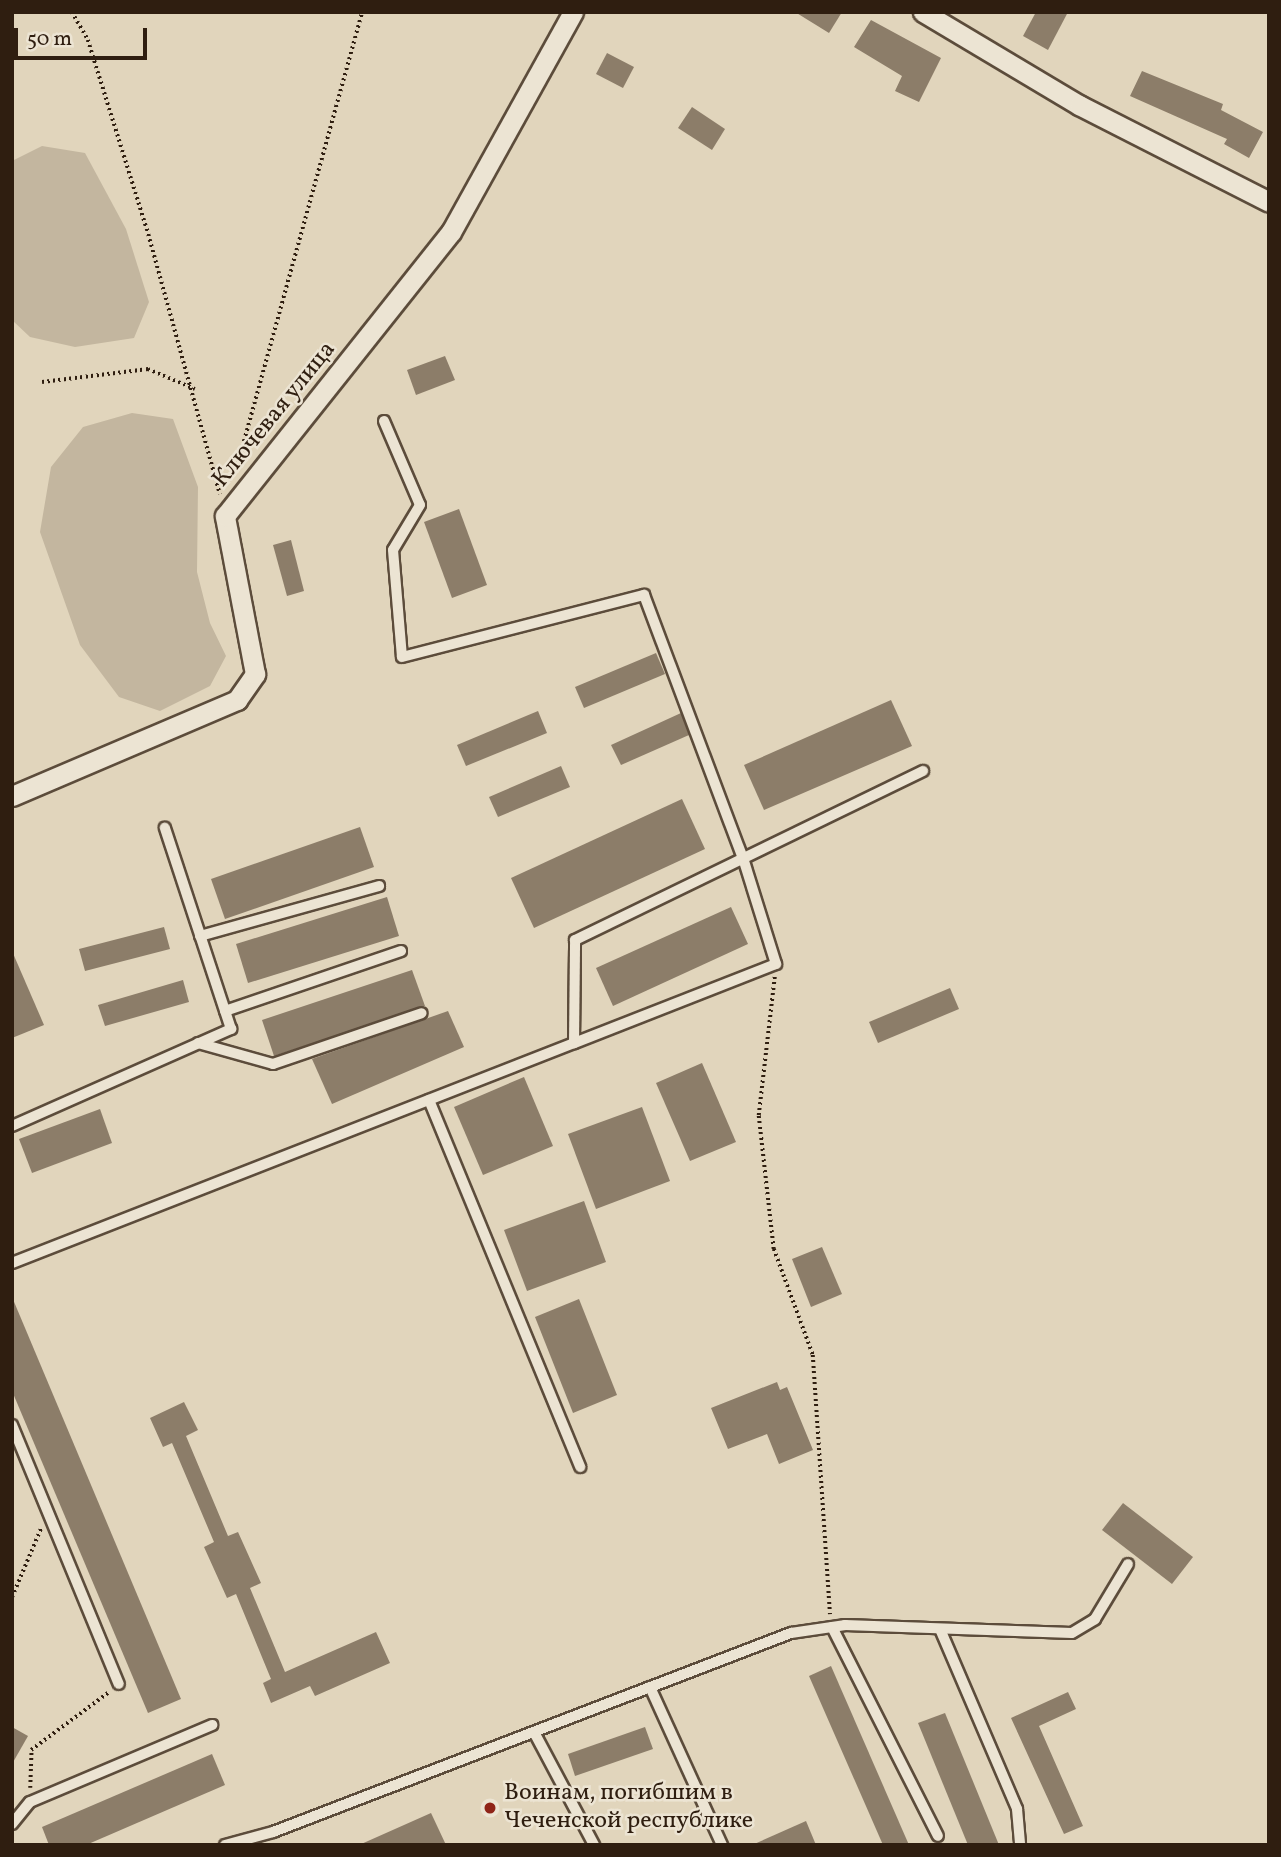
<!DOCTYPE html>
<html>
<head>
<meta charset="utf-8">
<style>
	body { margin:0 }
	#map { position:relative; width:1281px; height:1857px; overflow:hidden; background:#e1d5bc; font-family:Vollkorn,serif }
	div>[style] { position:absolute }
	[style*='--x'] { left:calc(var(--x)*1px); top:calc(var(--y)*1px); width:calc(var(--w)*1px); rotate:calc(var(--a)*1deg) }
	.green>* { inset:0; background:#c3b69f }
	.building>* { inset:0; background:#8c7d69 }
	.path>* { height:3.5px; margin-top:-1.75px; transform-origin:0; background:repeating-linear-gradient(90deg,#2f1e10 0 2px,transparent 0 5.5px) }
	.roads { filter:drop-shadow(2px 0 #5c4c3b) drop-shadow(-2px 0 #5c4c3b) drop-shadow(0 2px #5c4c3b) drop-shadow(0 -2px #5c4c3b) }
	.lane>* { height:10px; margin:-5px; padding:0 5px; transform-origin:5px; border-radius:5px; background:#ece4d3 }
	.street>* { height:19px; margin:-9.5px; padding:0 9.5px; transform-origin:9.5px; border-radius:9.5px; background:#ece4d3 }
	.dots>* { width:19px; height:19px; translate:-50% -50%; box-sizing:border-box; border:4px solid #ece4d3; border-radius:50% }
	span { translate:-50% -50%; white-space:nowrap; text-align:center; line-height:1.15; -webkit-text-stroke:5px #ece4d3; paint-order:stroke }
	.street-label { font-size:24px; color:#2f1e10 }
	.poi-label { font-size:24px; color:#2f1e10 }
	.left { translate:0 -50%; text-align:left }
	.frame { position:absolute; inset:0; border:14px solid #2f1e10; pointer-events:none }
	.scale { position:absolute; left:14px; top:28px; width:133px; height:32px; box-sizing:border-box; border:4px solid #2f1e10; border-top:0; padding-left:9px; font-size:21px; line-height:24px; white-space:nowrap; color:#2f1e10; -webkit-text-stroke:5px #ece4d3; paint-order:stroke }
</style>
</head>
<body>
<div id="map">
	<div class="green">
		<i style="clip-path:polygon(42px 146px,85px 153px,126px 229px,149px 302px,134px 338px,75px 347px,30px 337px,12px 320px,12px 161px)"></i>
		<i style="clip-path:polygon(132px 413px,173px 419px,198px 487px,197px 572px,210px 623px,226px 656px,210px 686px,160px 711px,119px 697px,80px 645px,40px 532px,51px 467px,83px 427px)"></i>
	</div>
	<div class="building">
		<i style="clip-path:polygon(795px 12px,842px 12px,829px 33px)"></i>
		<i style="clip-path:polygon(1036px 12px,1068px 12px,1048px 50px,1023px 36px)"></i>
		<i style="clip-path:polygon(871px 20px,941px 58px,919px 102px,895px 91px,902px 76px,854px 47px)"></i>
		<i style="clip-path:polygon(607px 53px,634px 67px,623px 88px,596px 74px)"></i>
		<i style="clip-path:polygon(1142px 71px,1223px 104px,1221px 110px,1263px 132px,1249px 158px,1224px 144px,1227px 139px,1130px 96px)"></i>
		<i style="clip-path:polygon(692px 107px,725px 129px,712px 150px,678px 128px)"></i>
		<i style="clip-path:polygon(445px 356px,455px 380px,416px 395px,407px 370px)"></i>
		<i style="clip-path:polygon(459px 509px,487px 585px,452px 598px,424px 522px)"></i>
		<i style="clip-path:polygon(291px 540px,304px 591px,287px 596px,273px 545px)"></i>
		<i style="clip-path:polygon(656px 653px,665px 674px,584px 708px,575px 687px)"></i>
		<i style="clip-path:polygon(891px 700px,912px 746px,764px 810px,744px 765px)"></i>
		<i style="clip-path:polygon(538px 711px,547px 733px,466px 766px,457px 745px)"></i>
		<i style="clip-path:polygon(681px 713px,689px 735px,621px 765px,611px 745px)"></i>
		<i style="clip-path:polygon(561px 766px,570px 787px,498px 817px,489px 797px)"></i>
		<i style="clip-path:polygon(682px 799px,705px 849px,534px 928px,511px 878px)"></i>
		<i style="clip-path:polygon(360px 827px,374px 867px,225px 919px,211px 879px)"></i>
		<i style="clip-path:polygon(387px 897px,399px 936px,248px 983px,236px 944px)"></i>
		<i style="clip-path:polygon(731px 907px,748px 944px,613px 1006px,596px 968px)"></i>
		<i style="clip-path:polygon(164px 927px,170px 949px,85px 971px,79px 949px)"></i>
		<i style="clip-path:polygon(12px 951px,44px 1025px,12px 1038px)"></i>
		<i style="clip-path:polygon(412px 970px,425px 1006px,274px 1056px,262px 1020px)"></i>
		<i style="clip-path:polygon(183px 980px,189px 1002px,105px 1026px,98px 1005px)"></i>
		<i style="clip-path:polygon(950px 988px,959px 1009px,878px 1043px,869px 1022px)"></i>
		<i style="clip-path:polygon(448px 1011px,464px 1047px,332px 1104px,312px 1059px)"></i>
		<i style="clip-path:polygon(702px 1063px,736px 1142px,690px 1161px,656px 1083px)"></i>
		<i style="clip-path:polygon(524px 1077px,553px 1146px,483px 1175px,454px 1107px)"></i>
		<i style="clip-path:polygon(642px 1107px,670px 1181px,596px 1209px,568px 1134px)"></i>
		<i style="clip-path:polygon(100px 1109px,112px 1143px,32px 1173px,19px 1139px)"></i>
		<i style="clip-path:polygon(584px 1201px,606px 1262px,527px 1291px,504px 1230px)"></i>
		<i style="clip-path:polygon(822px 1247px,842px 1294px,811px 1307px,792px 1259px)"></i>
		<i style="clip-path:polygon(12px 1297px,181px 1699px,148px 1713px,12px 1391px)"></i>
		<i style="clip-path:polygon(579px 1299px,617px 1395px,573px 1413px,535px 1317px)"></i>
		<i style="clip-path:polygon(777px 1382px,780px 1390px,787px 1387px,813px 1450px,779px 1464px,767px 1434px,728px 1449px,711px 1408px)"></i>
		<i style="clip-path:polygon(184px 1402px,198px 1430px,186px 1436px,228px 1536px,238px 1532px,261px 1583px,250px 1588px,285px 1672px,376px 1632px,390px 1663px,315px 1696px,310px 1686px,271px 1703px,263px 1683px,271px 1679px,236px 1594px,227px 1598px,204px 1547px,214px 1542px,172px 1443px,163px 1447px,150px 1418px)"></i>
		<i style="clip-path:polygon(1123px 1503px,1193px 1557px,1172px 1584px,1102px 1530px)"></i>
		<i style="clip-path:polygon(831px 1666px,909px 1845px,883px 1845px,809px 1676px)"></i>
		<i style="clip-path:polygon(1068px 1692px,1076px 1709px,1039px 1726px,1083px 1826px,1064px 1834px,1011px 1718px)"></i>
		<i style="clip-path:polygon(945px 1713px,999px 1845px,968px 1845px,918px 1723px)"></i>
		<i style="clip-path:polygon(12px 1727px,28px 1736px,12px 1764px)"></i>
		<i style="clip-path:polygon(645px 1727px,653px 1749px,575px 1776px,568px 1754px)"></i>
		<i style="clip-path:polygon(212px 1754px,225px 1785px,86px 1845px,49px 1845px,42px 1827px)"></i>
		<i style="clip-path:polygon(431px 1813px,446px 1845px,359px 1845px)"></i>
		<i style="clip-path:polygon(806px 1821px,816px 1845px,752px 1845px)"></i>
	</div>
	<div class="path">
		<i style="--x:72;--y:12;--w:32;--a:60"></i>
		<i style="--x:88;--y:40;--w:198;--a:72.7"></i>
		<i style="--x:147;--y:229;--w:275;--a:74.6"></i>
		<i style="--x:42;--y:382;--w:107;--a:-7"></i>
		<i style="--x:148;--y:369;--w:51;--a:23.1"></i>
		<i style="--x:235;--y:473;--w:478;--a:-74.6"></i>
		<i style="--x:775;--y:977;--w:140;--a:96.6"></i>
		<i style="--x:759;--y:1116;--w:134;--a:83.6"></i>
		<i style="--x:774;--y:1249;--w:113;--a:69.8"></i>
		<i style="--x:813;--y:1355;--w:260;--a:86.2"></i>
		<i style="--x:12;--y:1597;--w:75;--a:-67.2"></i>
		<i style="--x:30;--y:1788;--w:38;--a:-88"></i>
		<i style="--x:31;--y:1750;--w:97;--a:-36.6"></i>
	</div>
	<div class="roads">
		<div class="lane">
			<i style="--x:384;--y:421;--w:91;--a:66.8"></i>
			<i style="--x:420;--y:505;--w:52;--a:121"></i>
			<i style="--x:393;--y:550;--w:107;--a:85.2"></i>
			<i style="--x:402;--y:657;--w:250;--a:-14.4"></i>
			<i style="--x:644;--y:595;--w:281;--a:69.4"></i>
			<i style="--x:743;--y:858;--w:111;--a:72.7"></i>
			<i style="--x:776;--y:964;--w:217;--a:158.6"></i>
			<i style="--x:200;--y:936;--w:186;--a:-15.6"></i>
			<i style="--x:225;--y:1011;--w:186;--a:-18.8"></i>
			<i style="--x:198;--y:1043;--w:78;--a:15.6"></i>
			<i style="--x:273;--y:1064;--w:157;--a:-18.9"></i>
			<i style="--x:429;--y:1100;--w:397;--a:67.6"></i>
			<i style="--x:12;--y:1126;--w:240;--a:-23.9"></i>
			<i style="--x:231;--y:1029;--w:212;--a:-108.2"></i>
			<i style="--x:12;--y:1263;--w:604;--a:-21.38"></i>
			<i style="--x:574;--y:1043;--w:103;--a:-89.4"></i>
			<i style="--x:575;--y:940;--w:387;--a:-25.9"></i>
			<i style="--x:12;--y:1425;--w:280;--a:67.6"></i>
			<i style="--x:832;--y:1627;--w:234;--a:63.1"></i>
			<i style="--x:940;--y:1629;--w:196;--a:66.8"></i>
			<i style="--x:1017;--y:1809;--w:36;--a:85"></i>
			<i style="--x:650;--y:1687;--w:174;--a:65.5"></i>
			<i style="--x:534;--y:1732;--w:128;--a:62"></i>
			<i style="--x:12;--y:1824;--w:28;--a:-51"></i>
			<i style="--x:30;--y:1802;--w:198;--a:-22.9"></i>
			<i style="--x:225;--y:1845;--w:50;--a:-15.2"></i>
			<i style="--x:273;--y:1832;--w:555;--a:-21.02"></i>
			<i style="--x:791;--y:1633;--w:55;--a:-8.4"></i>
			<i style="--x:845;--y:1625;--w:227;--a:2"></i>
			<i style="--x:1072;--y:1633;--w:27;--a:-31"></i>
			<i style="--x:1095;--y:1619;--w:64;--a:-59"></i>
		</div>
		<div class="street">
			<i style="--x:923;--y:12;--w:182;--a:30.8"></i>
			<i style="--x:1079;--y:105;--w:213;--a:27"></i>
			<i style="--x:12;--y:796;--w:245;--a:-23.1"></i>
			<i style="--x:237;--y:700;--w:32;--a:-55"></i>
			<i style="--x:255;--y:674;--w:161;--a:-100.8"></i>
			<i style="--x:225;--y:516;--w:363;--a:-51.5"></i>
			<i style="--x:451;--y:232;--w:252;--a:-61"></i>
		</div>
	</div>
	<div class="dots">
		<i style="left:490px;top:1808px;background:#8f2418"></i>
	</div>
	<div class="street-label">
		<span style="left:275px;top:415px;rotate:-51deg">Ключевая улица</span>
	</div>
	<div class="poi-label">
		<span class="left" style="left:504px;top:1808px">Воинам, погибшим в<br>Чеченской республике</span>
	</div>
	<div class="frame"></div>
	<div class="scale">50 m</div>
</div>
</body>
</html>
